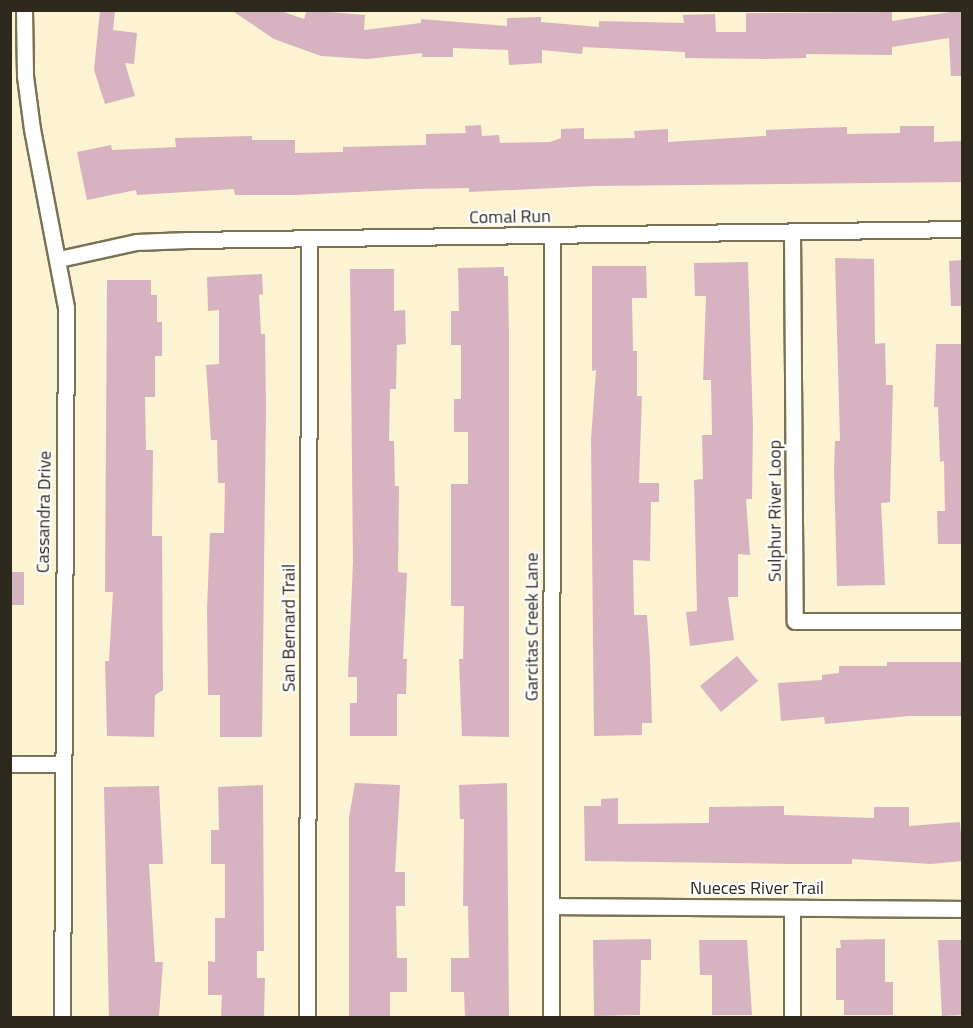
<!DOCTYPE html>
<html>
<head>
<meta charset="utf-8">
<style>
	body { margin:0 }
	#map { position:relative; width:973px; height:1028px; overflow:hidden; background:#fbf3d1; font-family:"Titillium Web",sans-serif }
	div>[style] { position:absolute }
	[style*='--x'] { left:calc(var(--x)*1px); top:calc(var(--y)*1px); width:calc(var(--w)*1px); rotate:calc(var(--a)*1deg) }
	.building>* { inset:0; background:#d7b3c1 }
	.roads { filter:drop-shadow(2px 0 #7a7254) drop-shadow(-2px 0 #7a7254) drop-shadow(0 2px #7a7254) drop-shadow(0 -2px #7a7254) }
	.street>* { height:15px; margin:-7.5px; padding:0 7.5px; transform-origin:7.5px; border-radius:7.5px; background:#fff }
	span { translate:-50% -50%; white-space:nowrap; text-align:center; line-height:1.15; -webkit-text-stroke:4.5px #fff; paint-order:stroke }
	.street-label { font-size:18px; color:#2d2a1d }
	.frame { position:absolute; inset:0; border:12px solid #2d2a1d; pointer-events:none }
</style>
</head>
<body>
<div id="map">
	<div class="building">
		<i style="clip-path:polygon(100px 10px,115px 10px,113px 30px,137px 33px,134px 64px,125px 63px,135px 96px,105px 104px,94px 70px)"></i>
		<i style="clip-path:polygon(231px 10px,278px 10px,304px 19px,307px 10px,365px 15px,364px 30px,421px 23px,421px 19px,507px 26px,507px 18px,541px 17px,541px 22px,599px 27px,599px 21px,684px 23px,683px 15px,715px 14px,716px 32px,746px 32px,746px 13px,892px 12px,892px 21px,963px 10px,963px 76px,951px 76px,949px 38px,892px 47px,892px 55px,806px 54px,806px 58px,764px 59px,685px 58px,685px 52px,583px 47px,582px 54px,542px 50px,542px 63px,509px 65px,508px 50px,453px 48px,453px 57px,422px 57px,422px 53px,367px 59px,321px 56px,274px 39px)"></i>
		<i style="clip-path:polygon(481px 125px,482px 136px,499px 135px,500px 143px,550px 142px,561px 138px,561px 129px,584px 128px,584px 139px,635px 138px,634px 131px,668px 129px,668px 142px,766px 136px,766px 130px,812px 128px,847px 127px,847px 134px,900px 133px,900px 126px,934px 126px,934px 142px,963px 141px,963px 182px,594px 186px,469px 192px,469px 188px,416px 189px,295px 195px,235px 195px,234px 189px,137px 195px,136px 190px,87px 200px,77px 152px,111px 145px,112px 150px,176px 147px,175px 138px,252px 136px,252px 140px,295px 140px,295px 153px,343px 152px,343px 147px,426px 145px,426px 134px,466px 133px,465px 126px)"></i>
		<i style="clip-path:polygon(835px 258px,874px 259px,875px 344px,885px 343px,886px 385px,893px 385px,890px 502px,881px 503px,885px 585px,837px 586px,834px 469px,835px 441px,840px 441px)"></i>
		<i style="clip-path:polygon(963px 260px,963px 306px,951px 306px,949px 261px)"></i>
		<i style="clip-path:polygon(748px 262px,753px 426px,752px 499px,746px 499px,750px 555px,738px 554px,738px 597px,728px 597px,734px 640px,690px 646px,686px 612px,697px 611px,694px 480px,703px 479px,702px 435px,712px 435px,711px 380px,703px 380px,706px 296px,695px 296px,694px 263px)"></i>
		<i style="clip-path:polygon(592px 266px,646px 266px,647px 298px,632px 298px,633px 351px,637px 351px,637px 396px,642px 396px,639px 483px,659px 483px,659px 502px,651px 502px,650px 561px,633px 560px,634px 615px,647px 615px,650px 658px,652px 723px,642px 723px,642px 735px,594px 736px,591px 439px,596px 370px,592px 371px)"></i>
		<i style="clip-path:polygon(504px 267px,504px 276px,508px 276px,509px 335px,509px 737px,462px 736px,459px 659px,463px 659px,464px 606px,451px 606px,451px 484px,468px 484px,468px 432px,454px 432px,454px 399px,461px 399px,461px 345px,451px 345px,451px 311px,459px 311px,458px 268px)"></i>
		<i style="clip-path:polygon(350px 269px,394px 269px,394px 311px,405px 310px,406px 344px,397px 345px,396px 389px,390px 389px,389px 441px,394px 441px,395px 486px,399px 486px,398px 572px,407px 573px,403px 659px,407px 659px,406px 694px,397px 694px,397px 736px,350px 736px,350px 703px,357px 703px,357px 677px,348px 677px,353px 562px)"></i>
		<i style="clip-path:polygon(262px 274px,263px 294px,259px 295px,261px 334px,265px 334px,266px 408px,262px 737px,220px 737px,220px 695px,208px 695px,207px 609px,210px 533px,224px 533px,225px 483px,218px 483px,217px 440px,211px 440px,206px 365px,219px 364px,219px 310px,208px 311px,207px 277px)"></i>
		<i style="clip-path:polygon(107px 280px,151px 280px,151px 295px,157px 295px,157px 322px,162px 322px,162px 356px,155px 356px,155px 397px,145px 397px,146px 450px,153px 450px,152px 536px,162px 536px,163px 690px,155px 695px,154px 737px,107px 736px,105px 661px,109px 661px,113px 592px,105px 592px)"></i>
		<i style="clip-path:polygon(936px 344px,963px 344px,963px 544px,938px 544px,937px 511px,945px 511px,944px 461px,940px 462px,938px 407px,934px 407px)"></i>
		<i style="clip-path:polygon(10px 572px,24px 572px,24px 605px,10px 605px)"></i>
		<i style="clip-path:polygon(737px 656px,758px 681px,721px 712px,700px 686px)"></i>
		<i style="clip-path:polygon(887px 662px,963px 662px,962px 716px,909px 716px,825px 724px,824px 717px,781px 721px,778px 683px,822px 680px,822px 675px,839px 673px,839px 666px,887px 666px)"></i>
		<i style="clip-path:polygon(355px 783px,400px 785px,395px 872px,405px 872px,405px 906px,396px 906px,397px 958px,407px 958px,407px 992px,390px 992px,390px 1017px,349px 1017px,349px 817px)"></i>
		<i style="clip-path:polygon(507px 783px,509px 1017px,465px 1017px,464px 992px,451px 992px,451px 958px,469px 958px,468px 906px,463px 906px,464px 819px,460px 819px,459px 785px)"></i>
		<i style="clip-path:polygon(263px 785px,264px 951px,257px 951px,257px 978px,265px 978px,264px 1017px,221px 1017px,222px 995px,208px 995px,208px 961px,215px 962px,215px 918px,225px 918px,225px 864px,211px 864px,211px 830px,219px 830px,218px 787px)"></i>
		<i style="clip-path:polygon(159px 786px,163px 864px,149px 864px,155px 962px,163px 962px,159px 1017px,109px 1017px,104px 787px)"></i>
		<i style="clip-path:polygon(618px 798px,618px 824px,709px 823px,709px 807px,784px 806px,784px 815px,874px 818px,874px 807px,909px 807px,909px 826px,960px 822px,963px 861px,931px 864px,852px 859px,852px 864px,792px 864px,585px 861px,584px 806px,601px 806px,601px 799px)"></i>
		<i style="clip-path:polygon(651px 939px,651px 960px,641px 960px,640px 1015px,594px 1016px,593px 940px)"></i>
		<i style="clip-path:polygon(885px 939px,885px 982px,893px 982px,893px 1015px,844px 1015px,844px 1000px,836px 1000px,836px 948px,841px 948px,840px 940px)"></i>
		<i style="clip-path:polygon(699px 940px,747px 940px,752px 1015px,712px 1015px,712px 975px,700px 975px)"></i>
		<i style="clip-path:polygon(938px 940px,963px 940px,963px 1015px,942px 1016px)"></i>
	</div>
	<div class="roads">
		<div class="street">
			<i style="--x:24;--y:10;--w:66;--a:89.1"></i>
			<i style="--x:25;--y:76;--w:53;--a:82.5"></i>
			<i style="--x:32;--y:129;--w:182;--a:79.2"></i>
			<i style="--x:66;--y:308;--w:710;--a:90.32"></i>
			<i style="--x:792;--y:233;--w:388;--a:89.6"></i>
			<i style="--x:795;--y:621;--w:167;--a:0"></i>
			<i style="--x:59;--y:259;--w:79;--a:-12.4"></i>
			<i style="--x:136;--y:242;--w:52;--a:-2.2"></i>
			<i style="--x:188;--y:240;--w:774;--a:-0.81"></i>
			<i style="--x:10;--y:764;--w:51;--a:0"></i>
			<i style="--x:551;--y:906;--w:411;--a:0.4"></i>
			<i style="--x:792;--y:909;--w:109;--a:90"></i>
			<i style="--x:307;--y:1018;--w:780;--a:-89.85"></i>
			<i style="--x:551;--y:1018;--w:782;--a:-89.93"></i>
		</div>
	</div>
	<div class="street-label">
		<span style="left:510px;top:217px;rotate:-1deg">Comal Run</span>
		<span style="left:775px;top:511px;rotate:-90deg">Sulphur River Loop</span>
		<span style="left:44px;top:512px;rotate:-89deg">Cassandra Drive</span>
		<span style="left:532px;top:627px;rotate:-90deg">Garcitas Creek Lane</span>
		<span style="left:289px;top:628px;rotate:-90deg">San Bernard Trail</span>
		<span style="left:757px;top:888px">Nueces River Trail</span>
	</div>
	<div class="frame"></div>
</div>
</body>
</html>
